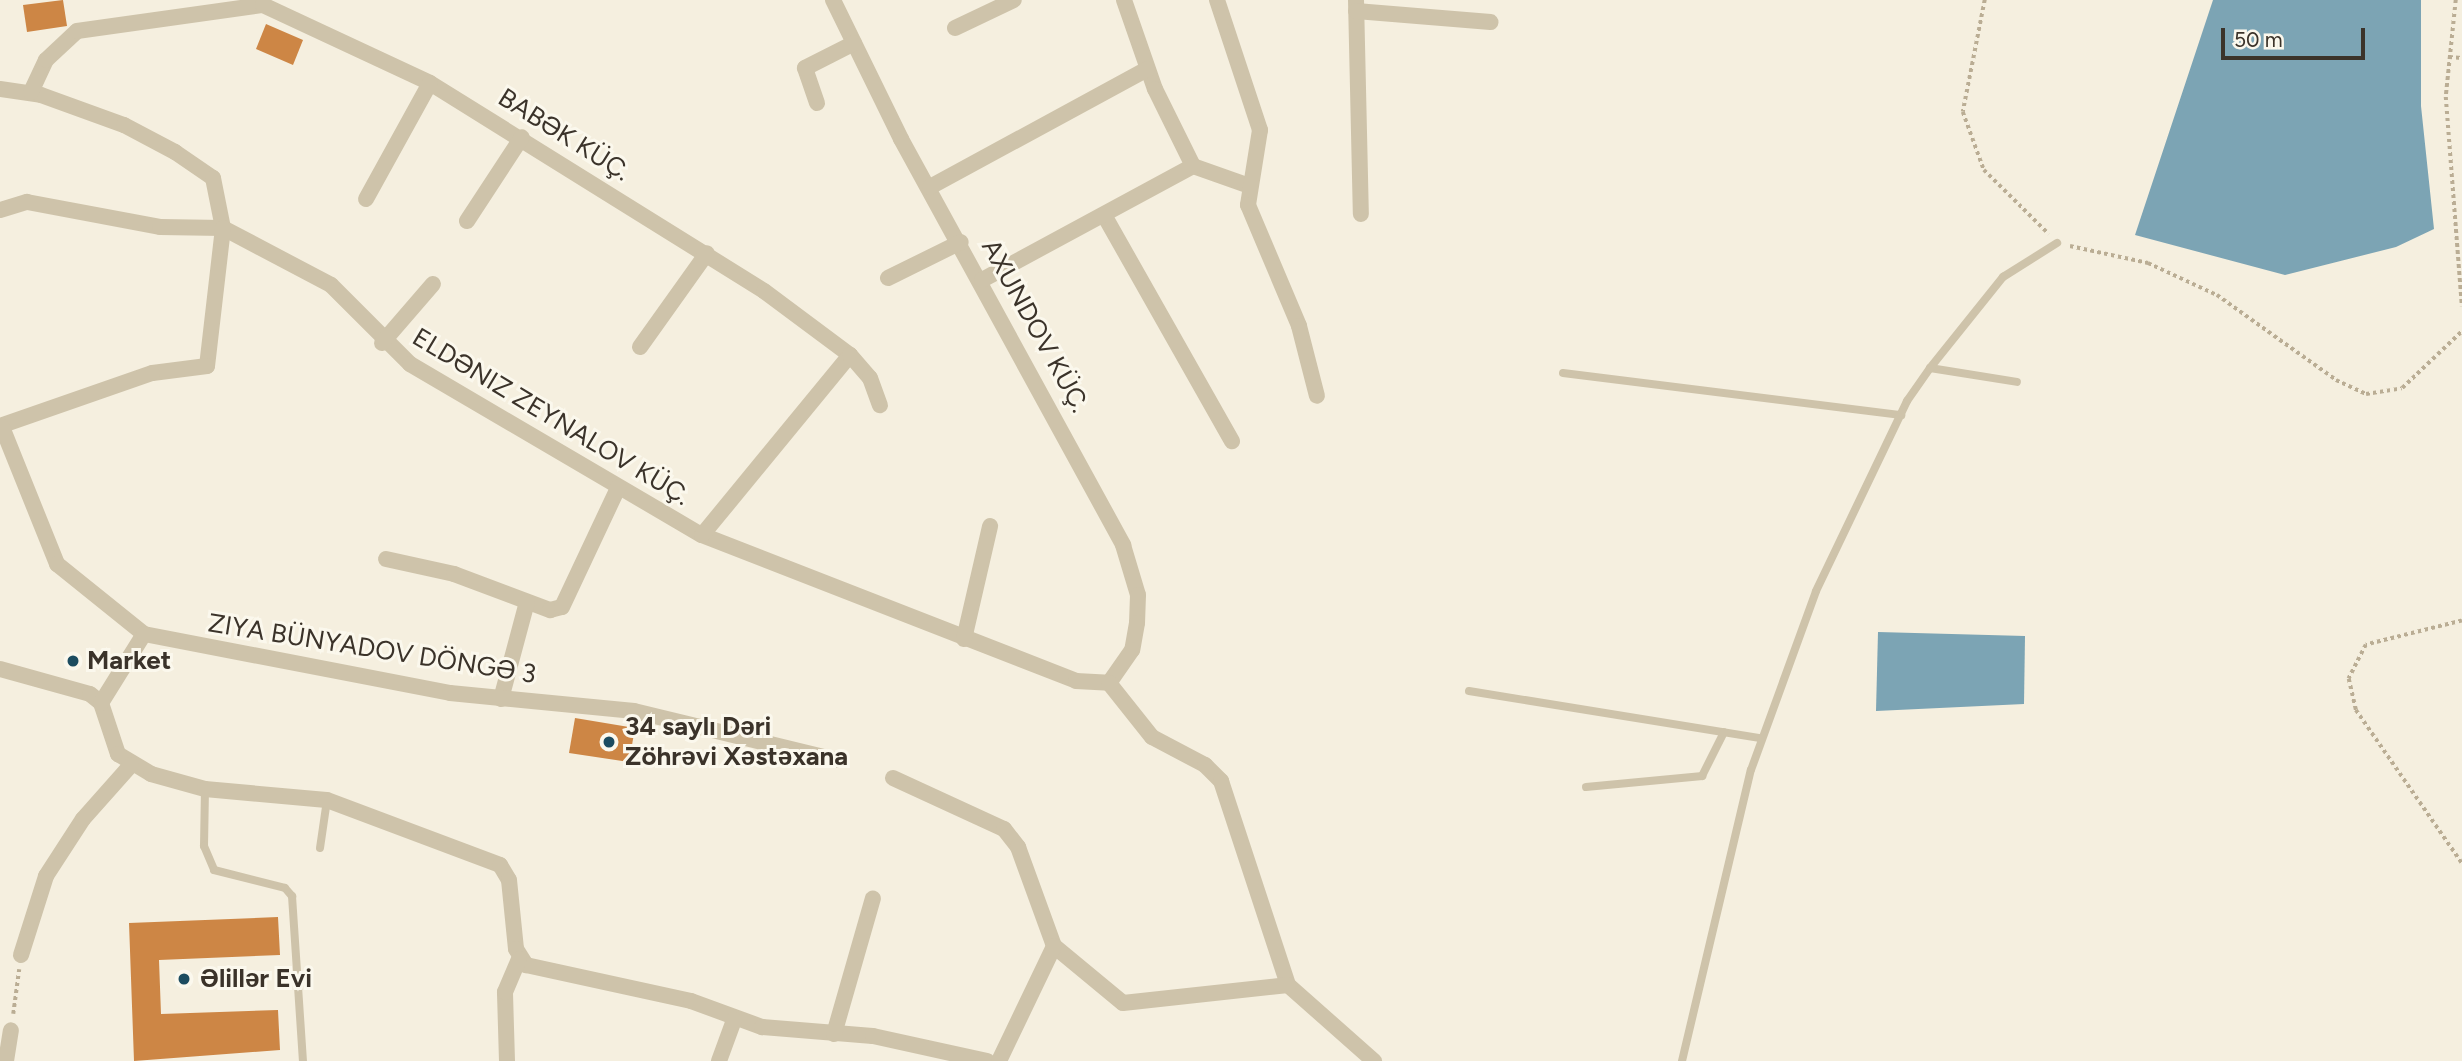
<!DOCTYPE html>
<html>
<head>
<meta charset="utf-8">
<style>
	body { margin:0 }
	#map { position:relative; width:2462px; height:1061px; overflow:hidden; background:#f5efdf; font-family:Figtree,sans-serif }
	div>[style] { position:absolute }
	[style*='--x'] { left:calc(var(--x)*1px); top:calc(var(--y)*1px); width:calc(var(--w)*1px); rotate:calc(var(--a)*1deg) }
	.water>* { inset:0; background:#7ca4b4 }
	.building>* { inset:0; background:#cd8645 }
	.path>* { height:3.5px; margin-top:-1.75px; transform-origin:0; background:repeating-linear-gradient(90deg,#baad94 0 3.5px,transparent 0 7px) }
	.lane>* { height:8px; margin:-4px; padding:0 4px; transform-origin:4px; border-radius:4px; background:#cec3aa }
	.street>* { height:16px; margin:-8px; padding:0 8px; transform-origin:8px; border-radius:8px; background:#cec3aa }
	.dots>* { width:19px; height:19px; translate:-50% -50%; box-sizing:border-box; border:4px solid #fbf8ed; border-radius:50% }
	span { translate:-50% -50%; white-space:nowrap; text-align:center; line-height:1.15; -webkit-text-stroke:6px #fbf8ed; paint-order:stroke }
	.street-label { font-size:26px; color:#3b332a }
	.poi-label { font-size:26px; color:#3b332a; font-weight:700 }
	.left { translate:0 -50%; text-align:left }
	.scale { position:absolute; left:2221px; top:28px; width:144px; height:32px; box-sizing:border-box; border:4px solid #3b332a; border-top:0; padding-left:9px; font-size:21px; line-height:24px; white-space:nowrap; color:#3b332a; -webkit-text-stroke:5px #fbf8ed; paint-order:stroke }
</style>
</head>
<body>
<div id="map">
	<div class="water">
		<i style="clip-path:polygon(2213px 0,2421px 0,2421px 106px,2434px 229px,2396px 247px,2285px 275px,2135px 235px)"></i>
		<i style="clip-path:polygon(1878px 632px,2025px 636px,2024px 704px,1876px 711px)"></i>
	</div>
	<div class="building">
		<i style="clip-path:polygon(63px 0,67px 26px,27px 32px,23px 5px)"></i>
		<i style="clip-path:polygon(266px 24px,303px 40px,293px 65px,256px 49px)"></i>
		<i style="clip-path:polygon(575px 718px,635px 728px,629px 762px,569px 753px)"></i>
		<i style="clip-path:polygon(278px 917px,280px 955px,159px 960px,161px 1014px,278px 1010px,280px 1050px,134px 1061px,129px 923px)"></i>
	</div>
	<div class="path">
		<i style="--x:1985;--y:0;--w:114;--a:101.1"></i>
		<i style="--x:1963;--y:112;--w:62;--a:70.1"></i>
		<i style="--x:1984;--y:170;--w:91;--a:44.6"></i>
		<i style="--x:2456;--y:0;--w:98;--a:95.9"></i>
		<i style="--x:2446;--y:97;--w:210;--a:85.6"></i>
		<i style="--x:2449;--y:57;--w:13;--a:4"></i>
		<i style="--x:2070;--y:246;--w:80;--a:12.3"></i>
		<i style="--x:2148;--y:263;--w:76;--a:24.9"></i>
		<i style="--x:2217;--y:295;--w:146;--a:35.5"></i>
		<i style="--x:2336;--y:380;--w:33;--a:25"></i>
		<i style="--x:2366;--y:394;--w:36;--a:-9"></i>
		<i style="--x:2402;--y:388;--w:83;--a:-43.5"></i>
		<i style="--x:2462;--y:621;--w:99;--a:166"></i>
		<i style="--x:2366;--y:645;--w:38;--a:117"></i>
		<i style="--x:2349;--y:679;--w:32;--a:77"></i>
		<i style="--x:2356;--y:710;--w:186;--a:55.3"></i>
		<i style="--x:13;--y:1014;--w:45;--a:-82.4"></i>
	</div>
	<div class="lane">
		<i style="--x:1930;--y:368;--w:88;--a:9.1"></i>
		<i style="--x:1563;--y:373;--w:341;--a:7.1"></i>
		<i style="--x:1469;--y:691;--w:295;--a:9.2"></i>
		<i style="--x:1586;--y:787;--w:117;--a:-5.4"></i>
		<i style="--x:1702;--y:776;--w:49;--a:-63.4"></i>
		<i style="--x:205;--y:789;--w:57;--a:91"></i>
		<i style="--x:204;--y:846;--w:26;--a:67"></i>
		<i style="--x:214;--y:870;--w:73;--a:14.2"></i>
		<i style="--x:285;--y:888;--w:11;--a:49"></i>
		<i style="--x:292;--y:896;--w:165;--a:86.2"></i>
		<i style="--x:320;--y:848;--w:49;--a:-81.7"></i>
		<i style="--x:1682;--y:1061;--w:299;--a:-76.7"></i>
		<i style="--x:1751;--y:770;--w:190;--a:-70"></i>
		<i style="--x:1816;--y:591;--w:211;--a:-64.4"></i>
		<i style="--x:1907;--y:401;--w:40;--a:-55.1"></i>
		<i style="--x:1930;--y:368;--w:117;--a:-51.3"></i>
		<i style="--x:2003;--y:277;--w:64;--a:-32.2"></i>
	</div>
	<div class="street">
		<i style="--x:833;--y:0;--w:155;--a:63.9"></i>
		<i style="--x:901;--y:139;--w:463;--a:61.3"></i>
		<i style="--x:1123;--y:545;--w:52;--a:73.3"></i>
		<i style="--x:1138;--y:595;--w:28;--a:92"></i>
		<i style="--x:1137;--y:623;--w:27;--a:100"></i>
		<i style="--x:1132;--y:650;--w:40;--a:124.9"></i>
		<i style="--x:1124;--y:0;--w:94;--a:70.8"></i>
		<i style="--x:1155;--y:89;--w:86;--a:63.7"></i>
		<i style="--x:1193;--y:166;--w:57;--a:19.4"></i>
		<i style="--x:1217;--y:0;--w:137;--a:71.7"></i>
		<i style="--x:1260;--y:130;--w:76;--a:99.1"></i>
		<i style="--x:1248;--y:205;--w:131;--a:67.1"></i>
		<i style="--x:1299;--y:326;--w:72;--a:75.6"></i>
		<i style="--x:1356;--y:0;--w:214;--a:88.7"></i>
		<i style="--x:1356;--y:11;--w:135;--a:4.7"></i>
		<i style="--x:955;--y:28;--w:65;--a:-25.4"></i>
		<i style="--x:0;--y:89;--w:41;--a:8.3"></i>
		<i style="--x:41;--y:95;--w:88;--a:19.9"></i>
		<i style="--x:124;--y:125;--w:58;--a:27.9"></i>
		<i style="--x:175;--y:152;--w:46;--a:34.4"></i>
		<i style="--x:213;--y:178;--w:51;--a:78.7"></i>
		<i style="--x:223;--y:228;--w:122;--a:27.8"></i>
		<i style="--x:331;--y:285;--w:112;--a:45"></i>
		<i style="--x:410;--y:364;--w:338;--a:30.4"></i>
		<i style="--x:702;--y:535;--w:401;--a:21.3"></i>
		<i style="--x:1076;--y:681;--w:33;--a:3"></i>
		<i style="--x:31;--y:92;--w:35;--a:-65"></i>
		<i style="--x:46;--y:60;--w:42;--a:-43.1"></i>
		<i style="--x:77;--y:31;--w:188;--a:-8"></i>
		<i style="--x:263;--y:5;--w:184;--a:25"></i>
		<i style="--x:430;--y:83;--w:393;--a:31.9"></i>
		<i style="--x:764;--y:291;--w:107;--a:36.7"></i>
		<i style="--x:850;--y:355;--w:233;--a:129.4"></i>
		<i style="--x:817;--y:103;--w:37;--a:-109"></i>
		<i style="--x:805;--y:68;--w:55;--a:-27"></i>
		<i style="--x:930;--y:187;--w:247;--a:-28.5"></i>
		<i style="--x:366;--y:199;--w:132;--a:-61.1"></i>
		<i style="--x:0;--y:210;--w:28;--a:-17"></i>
		<i style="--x:27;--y:202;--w:135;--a:10.6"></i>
		<i style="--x:160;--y:227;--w:63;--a:0.9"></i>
		<i style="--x:223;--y:228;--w:139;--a:96.6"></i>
		<i style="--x:207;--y:366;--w:55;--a:172.7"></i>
		<i style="--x:152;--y:373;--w:161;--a:160.8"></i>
		<i style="--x:1104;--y:215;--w:260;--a:60.5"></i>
		<i style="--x:467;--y:221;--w:100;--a:-56.8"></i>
		<i style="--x:888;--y:278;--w:81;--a:-26.3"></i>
		<i style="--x:982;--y:280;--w:240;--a:-28.4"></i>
		<i style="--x:382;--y:343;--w:78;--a:-49.2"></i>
		<i style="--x:640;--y:347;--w:115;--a:-54.5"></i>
		<i style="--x:850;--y:355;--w:30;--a:49"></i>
		<i style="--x:870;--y:378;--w:29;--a:70"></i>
		<i style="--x:2;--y:427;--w:148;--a:68.1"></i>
		<i style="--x:57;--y:564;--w:112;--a:38.8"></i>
		<i style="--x:386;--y:559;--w:70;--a:12.4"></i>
		<i style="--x:454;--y:574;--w:103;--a:20.6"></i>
		<i style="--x:550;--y:610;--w:12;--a:-14"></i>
		<i style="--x:562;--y:607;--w:132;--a:-64.8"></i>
		<i style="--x:964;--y:639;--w:116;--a:-77"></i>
		<i style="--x:0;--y:669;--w:93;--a:15.5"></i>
		<i style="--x:90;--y:694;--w:14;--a:39"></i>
		<i style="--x:101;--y:703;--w:54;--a:71.6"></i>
		<i style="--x:118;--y:754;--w:39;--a:31"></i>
		<i style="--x:151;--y:774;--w:56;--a:15.5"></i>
		<i style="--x:205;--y:789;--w:122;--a:5.2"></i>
		<i style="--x:327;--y:800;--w:185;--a:20.6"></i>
		<i style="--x:500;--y:865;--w:17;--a:59"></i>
		<i style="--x:509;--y:880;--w:69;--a:84.2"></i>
		<i style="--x:516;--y:949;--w:19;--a:58"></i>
		<i style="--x:526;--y:965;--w:169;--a:12.3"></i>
		<i style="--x:691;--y:1001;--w:76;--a:20.1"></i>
		<i style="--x:762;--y:1027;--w:111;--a:4.6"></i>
		<i style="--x:873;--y:1036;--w:117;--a:12.4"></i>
		<i style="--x:1109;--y:683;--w:69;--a:51.5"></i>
		<i style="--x:1152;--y:737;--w:60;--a:27.8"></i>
		<i style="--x:1205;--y:765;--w:23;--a:45"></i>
		<i style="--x:1221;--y:781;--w:215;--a:71.8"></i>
		<i style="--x:1288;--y:985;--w:115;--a:41.5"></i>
		<i style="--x:501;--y:699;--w:100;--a:-75"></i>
		<i style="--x:101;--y:703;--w:81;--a:-58.1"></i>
		<i style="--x:144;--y:634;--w:312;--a:10.9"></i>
		<i style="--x:450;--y:693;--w:185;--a:5.6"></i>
		<i style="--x:634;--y:711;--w:208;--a:13.6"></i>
		<i style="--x:893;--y:778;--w:122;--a:24.7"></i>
		<i style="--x:1004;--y:829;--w:23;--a:52"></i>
		<i style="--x:1018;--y:847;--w:105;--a:70"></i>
		<i style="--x:1054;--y:946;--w:89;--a:39.6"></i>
		<i style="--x:1123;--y:1003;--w:166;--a:-6.2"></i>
		<i style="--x:21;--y:955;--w:83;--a:-72.4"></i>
		<i style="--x:46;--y:876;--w:68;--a:-57"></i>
		<i style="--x:83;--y:819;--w:72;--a:-48.4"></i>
		<i style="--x:834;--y:1034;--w:141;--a:-74"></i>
		<i style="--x:6;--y:1061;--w:31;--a:-81"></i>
		<i style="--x:507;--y:1061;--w:69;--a:-91.7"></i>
		<i style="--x:505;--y:992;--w:36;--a:-67"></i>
		<i style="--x:719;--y:1061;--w:44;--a:-69.9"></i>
		<i style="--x:999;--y:1061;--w:127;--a:-64.4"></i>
	</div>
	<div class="dots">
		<i style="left:73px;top:661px;background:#1c4c60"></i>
		<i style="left:609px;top:742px;background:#1c4c60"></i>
		<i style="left:184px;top:979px;background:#1c4c60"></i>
	</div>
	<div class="street-label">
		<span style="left:564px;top:135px;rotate:32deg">BABƏK KÜÇ.</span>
		<span style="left:1035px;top:326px;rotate:61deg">AXUNDOV KÜÇ.</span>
		<span style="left:551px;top:417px;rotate:31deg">ELDƏNIZ ZEYNALOV KÜÇ.</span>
		<span style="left:372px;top:649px;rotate:9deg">ZIYA BÜNYADOV DÖNGƏ 3</span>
	</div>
	<div class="poi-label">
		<span class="left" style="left:87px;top:661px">Market</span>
		<span class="left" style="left:625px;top:742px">34 saylı Dəri<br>Zöhrəvi Xəstəxana</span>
		<span class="left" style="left:200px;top:979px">Əlillər Evi</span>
	</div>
	<div class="scale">50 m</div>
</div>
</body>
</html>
